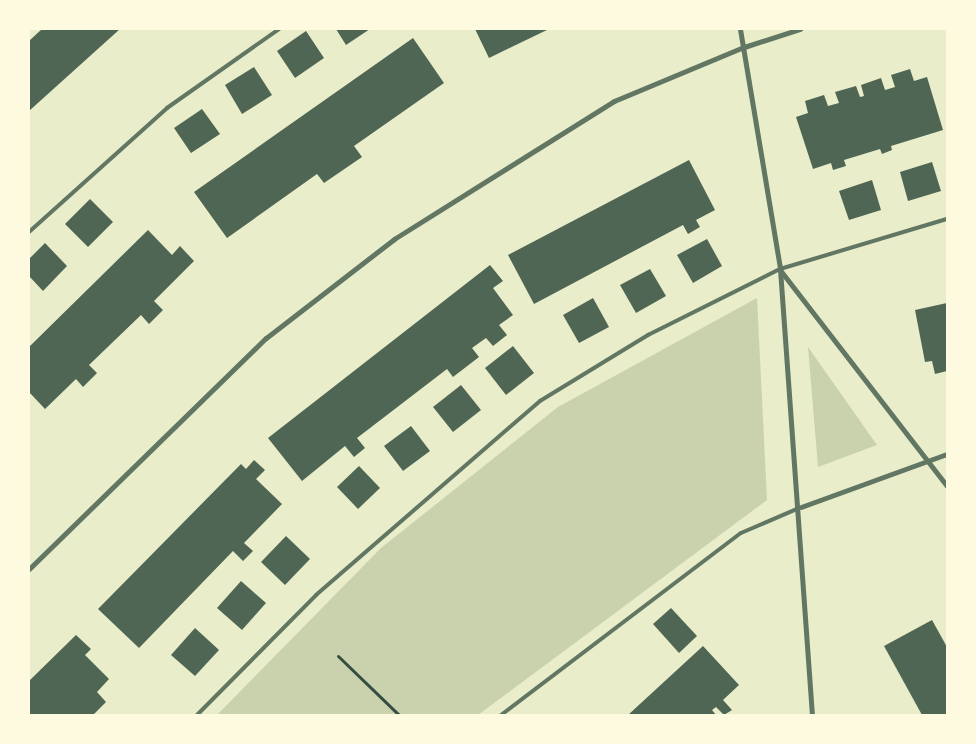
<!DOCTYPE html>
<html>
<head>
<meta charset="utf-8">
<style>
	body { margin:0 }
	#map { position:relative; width:976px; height:744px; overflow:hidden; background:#e9edc9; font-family:"Titillium Web",sans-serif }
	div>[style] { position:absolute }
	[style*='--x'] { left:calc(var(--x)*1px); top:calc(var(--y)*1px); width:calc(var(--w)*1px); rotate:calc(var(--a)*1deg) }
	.green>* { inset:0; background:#cad2ad }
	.building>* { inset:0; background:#4f6655 }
	.path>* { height:3px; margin:-1.5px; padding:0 1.5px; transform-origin:1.5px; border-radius:1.5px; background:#344e41 }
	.service>* { height:4px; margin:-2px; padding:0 2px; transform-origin:2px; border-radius:2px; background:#617663 }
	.minor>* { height:5px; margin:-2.5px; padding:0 2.5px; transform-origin:2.5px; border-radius:2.5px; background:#617663 }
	span { translate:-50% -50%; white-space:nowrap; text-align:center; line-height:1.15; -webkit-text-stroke:5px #fefae0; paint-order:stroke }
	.frame { position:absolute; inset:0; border:30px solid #fefae0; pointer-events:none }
</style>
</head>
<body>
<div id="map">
	<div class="green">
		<i style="clip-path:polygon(757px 298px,767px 500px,478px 715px,217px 715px,381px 548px,558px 407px)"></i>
		<i style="clip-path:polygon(808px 347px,877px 445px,818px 467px)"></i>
	</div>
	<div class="building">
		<i style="clip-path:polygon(42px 29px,120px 29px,29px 111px,29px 41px)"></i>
		<i style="clip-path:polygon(336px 29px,370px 29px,346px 45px)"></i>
		<i style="clip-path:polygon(475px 29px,549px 29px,489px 58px)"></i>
		<i style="clip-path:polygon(306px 31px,324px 58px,295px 78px,277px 51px)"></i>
		<i style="clip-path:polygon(413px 38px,444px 83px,354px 146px,362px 157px,324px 183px,317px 174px,227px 238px,194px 192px)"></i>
		<i style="clip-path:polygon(254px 67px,272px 95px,242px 114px,225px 85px)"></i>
		<i style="clip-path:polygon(910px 69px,914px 81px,927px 77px,943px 130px,891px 146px,892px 150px,882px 154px,880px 149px,844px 160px,846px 166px,833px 170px,831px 163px,813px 169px,796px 117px,808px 113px,805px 101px,824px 95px,828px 106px,839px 103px,835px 92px,856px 86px,860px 97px,864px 96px,861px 85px,881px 78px,885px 90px,895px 87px,891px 75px)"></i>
		<i style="clip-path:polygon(202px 109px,220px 134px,191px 153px,174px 128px)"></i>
		<i style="clip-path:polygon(689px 160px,715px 210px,696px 220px,700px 227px,688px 234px,683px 225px,534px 304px,508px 255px)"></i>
		<i style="clip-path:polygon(932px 162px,941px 191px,908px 201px,900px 172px)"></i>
		<i style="clip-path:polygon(872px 180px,881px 210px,849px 220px,839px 191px)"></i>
		<i style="clip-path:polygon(90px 199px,113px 222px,88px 247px,65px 224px)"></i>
		<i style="clip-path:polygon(148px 230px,172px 255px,180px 246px,194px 261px,154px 301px,163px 310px,149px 324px,141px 315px,89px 365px,97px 373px,83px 387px,76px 379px,45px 409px,29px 392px,29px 347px)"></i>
		<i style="clip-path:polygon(707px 239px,722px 266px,693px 283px,677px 255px)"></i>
		<i style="clip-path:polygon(45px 243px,67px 266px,43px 291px,29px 276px,29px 259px)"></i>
		<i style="clip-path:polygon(490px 265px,503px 281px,493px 288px,513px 315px,499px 325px,507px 335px,493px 346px,486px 338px,472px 348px,479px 357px,453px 377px,447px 369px,357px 438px,365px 448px,354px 457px,345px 446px,302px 481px,268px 438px)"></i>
		<i style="clip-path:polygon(650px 269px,666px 296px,636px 313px,620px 285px)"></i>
		<i style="clip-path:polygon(593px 298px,609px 327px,579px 343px,563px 315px)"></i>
		<i style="clip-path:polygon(947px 303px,947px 371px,935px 374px,932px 361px,925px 362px,915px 310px)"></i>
		<i style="clip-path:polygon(513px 346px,534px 373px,506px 395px,485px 368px)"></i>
		<i style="clip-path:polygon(461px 385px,481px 410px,453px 432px,433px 407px)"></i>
		<i style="clip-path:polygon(411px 426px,430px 451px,403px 471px,384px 446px)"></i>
		<i style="clip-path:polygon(254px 460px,265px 470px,256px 479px,282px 504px,244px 543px,253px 551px,243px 561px,233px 551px,139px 648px,98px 609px,241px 464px,246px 469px)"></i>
		<i style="clip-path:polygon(359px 466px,380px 488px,358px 509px,337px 487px)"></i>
		<i style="clip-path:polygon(286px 536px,310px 559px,285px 585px,261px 562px)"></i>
		<i style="clip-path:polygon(241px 581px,266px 603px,242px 630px,217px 608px)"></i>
		<i style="clip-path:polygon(671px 608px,697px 636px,679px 653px,653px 624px)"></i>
		<i style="clip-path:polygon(932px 620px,947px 647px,947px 715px,922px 715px,884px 646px)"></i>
		<i style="clip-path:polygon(195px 628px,219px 650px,195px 676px,171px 655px)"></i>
		<i style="clip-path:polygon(76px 635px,91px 649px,85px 655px,109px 679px,97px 692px,106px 702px,93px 715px,29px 715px,29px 681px)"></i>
		<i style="clip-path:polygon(703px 646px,739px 685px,723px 700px,732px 710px,724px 715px,716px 707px,712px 710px,716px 715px,628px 715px)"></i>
	</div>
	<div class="path">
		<i style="--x:338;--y:656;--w:85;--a:44"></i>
	</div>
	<div class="service">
		<i style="--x:29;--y:232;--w:186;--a:-41.9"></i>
		<i style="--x:167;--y:108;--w:137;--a:-35.2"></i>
		<i style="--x:197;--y:715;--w:169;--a:-45.2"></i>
		<i style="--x:316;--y:595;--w:296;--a:-40.9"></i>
		<i style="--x:540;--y:401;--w:127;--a:-31.4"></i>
		<i style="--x:648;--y:335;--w:148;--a:-26.6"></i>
		<i style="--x:780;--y:269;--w:174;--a:-16.7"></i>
		<i style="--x:501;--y:715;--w:301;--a:-37.2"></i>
		<i style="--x:741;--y:533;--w:63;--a:-23.3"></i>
	</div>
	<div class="minor">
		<i style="--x:740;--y:29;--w:243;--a:80.5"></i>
		<i style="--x:780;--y:269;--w:447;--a:85.9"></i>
		<i style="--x:780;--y:270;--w:273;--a:52.3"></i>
		<i style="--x:801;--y:507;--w:155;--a:-20"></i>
		<i style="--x:29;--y:569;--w:331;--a:-44.3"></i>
		<i style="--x:266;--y:338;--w:162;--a:-37.7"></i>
		<i style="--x:394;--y:239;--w:260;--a:-32.1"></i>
		<i style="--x:614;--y:101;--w:141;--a:-22.6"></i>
		<i style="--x:744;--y:47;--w:59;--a:-17.8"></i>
	</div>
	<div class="frame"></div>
</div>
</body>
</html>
